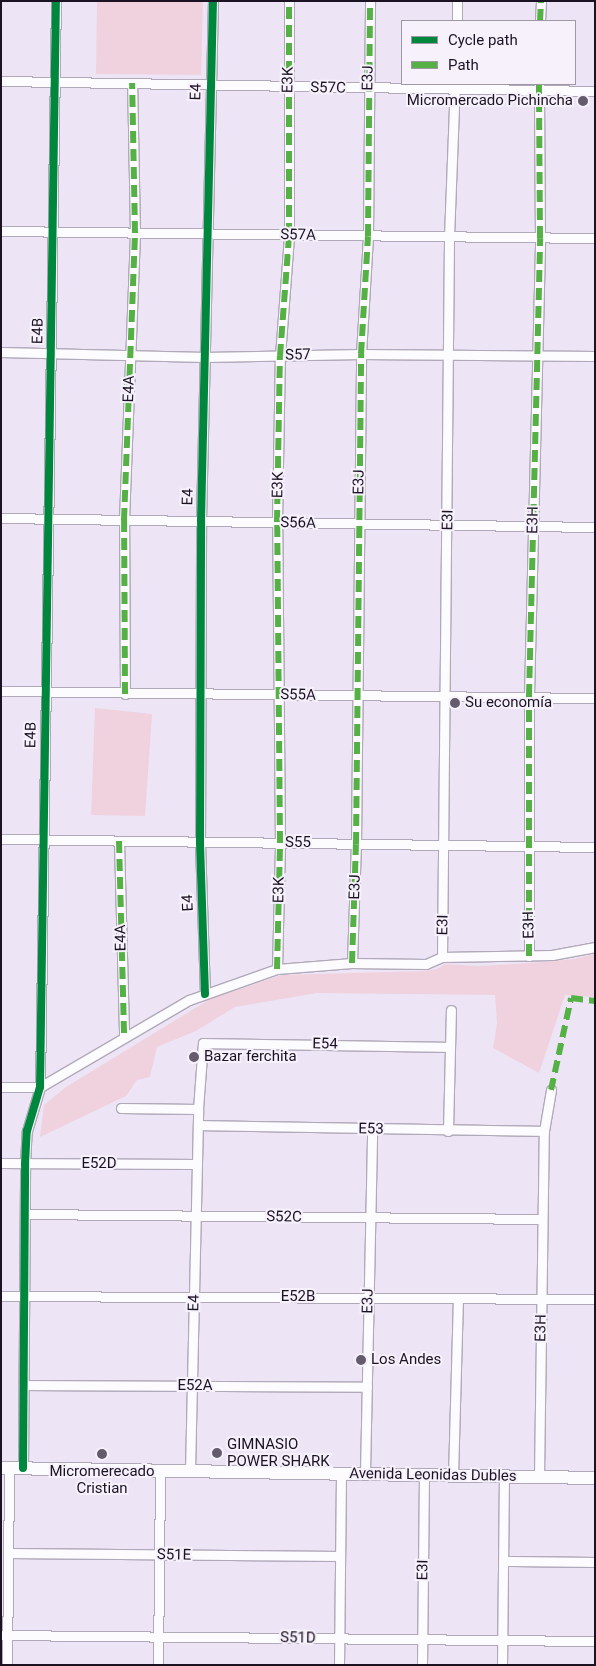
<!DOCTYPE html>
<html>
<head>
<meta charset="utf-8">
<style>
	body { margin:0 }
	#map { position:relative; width:596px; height:1666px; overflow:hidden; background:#ede5f6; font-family:Roboto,sans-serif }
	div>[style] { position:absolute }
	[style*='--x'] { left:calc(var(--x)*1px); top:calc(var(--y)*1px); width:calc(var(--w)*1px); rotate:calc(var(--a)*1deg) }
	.green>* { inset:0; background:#efd2de }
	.roads { filter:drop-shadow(1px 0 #b1a9b9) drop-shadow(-1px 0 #b1a9b9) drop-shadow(0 1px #b1a9b9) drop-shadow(0 -1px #b1a9b9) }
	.street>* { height:9px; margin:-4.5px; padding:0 4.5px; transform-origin:4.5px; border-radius:4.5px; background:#fcfbfe }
	.secondary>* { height:12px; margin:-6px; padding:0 6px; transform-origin:6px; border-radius:6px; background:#fcfbfe }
	.quiet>* { height:6px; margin-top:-3px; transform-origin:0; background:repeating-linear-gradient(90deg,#55b145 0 12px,transparent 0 18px) }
	.cycleway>* { height:8px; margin:-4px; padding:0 4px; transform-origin:4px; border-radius:4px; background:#00873e }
	.dots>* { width:14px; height:14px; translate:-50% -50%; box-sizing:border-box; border:2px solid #f6f1fb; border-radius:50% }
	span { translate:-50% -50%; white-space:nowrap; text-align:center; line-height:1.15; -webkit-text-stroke:4px #f6f1fb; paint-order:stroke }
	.street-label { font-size:15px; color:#1b1223 }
	.poi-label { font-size:15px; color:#1b1223 }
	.right { translate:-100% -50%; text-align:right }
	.left { translate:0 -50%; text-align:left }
	.frame { position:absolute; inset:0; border:2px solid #1b1223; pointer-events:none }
	.legend { position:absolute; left:401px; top:20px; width:175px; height:65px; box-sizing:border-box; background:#f6f1fb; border:1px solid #9e98a5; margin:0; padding:6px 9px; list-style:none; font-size:15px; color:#1b1223 }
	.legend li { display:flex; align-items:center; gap:10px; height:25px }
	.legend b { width:25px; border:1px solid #9e98a5 }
</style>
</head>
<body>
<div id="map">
	<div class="green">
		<i style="clip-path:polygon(97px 1px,203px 1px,201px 75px,96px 74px)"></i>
		<i style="clip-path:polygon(95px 708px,152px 714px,145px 816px,91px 815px)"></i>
		<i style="clip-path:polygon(595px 954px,595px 997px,565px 995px,539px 1073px,493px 1048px,497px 1023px,495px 995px,317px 993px,235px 1007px,196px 1031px,157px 1047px,150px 1077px,137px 1080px,126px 1096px,40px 1137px,44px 1105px,66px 1087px,210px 999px,282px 975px,424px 971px,437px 969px,445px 964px,478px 966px,531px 963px,574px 959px)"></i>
	</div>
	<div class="roads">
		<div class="street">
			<i style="--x:457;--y:21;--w:20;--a:-90"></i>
			<i style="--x:540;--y:21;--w:20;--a:-87"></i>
			<i style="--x:1;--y:81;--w:594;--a:0.96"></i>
			<i style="--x:1;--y:231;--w:594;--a:0.68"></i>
			<i style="--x:1;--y:352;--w:204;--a:1.4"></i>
			<i style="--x:205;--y:357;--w:156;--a:-1.1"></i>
			<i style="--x:361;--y:354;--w:234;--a:0.5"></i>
			<i style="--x:1;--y:518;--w:594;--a:0.87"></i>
			<i style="--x:1;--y:691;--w:594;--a:0.68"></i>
			<i style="--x:125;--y:694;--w:174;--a:-90.3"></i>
			<i style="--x:124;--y:520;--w:287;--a:-87.8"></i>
			<i style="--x:135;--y:233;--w:150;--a:-91.1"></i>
			<i style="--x:1;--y:839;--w:594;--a:0.77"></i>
			<i style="--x:119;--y:841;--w:194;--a:88.5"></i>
			<i style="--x:529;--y:956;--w:260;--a:-90"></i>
			<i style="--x:529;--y:696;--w:458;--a:-88.6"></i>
			<i style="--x:540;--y:238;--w:154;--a:-90.4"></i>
			<i style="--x:442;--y:957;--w:720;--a:-89.44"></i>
			<i style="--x:449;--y:237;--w:153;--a:-87.8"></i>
			<i style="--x:352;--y:963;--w:119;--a:-88.1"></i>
			<i style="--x:356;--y:844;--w:490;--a:-89.4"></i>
			<i style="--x:361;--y:354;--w:118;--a:-86.6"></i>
			<i style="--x:368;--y:236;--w:235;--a:-89.5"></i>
			<i style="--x:277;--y:969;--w:126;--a:-88.6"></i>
			<i style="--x:280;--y:843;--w:321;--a:-90.5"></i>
			<i style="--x:277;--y:522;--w:166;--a:-89"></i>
			<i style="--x:280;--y:356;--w:121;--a:-85.7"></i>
			<i style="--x:289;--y:235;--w:234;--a:-90"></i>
			<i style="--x:205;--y:994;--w:152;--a:-91.9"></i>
			<i style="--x:200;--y:842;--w:321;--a:-89.8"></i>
			<i style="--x:201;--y:521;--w:520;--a:-88.68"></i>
			<i style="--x:1;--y:1087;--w:39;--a:0"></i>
			<i style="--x:40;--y:1087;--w:173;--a:-30.3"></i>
			<i style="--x:189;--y:1000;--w:93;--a:-19.4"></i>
			<i style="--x:277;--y:969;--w:75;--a:-4.6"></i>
			<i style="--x:352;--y:963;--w:74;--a:0.8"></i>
			<i style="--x:426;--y:964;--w:17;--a:-24"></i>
			<i style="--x:442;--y:957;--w:110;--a:-1"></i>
			<i style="--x:552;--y:955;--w:44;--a:-10.5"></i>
			<i style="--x:121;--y:1108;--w:77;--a:0.7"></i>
			<i style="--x:198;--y:1125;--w:346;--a:1"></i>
			<i style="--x:448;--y:1131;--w:121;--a:-88.6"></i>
			<i style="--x:1;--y:1163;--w:196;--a:0.3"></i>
			<i style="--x:25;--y:1214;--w:517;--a:0.55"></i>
			<i style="--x:1;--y:1296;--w:594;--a:0.29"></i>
			<i style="--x:24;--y:1385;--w:343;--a:0.3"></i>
			<i style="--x:23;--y:1468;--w:304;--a:-89.6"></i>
			<i style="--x:25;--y:1164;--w:33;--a:-87"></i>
			<i style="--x:27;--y:1131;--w:46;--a:-73.5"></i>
			<i style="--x:40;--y:1087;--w:1086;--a:-89.16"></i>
			<i style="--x:190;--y:1471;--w:362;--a:-88.7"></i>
			<i style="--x:198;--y:1109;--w:66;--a:-85.7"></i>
			<i style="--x:203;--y:1043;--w:247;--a:0.9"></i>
			<i style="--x:365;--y:1473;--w:343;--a:-88.8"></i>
			<i style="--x:453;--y:1476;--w:178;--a:-88.4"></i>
			<i style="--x:539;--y:1477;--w:346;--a:-89.2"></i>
			<i style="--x:544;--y:1131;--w:42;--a:-80.3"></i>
			<i style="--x:8;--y:1553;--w:332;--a:0.5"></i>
			<i style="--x:503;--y:1561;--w:92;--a:0.6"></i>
			<i style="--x:1;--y:1635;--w:594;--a:0.58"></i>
			<i style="--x:7;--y:1665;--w:197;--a:-89.4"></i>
			<i style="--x:158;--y:1665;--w:195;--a:-89.4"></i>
			<i style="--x:339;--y:1665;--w:192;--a:-89.4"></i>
			<i style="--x:422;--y:1665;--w:190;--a:-89.4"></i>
			<i style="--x:502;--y:1665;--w:189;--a:-89.4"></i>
		</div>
		<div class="secondary">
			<i style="--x:1;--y:1468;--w:594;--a:0.96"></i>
		</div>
	</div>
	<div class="quiet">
		<i style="--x:540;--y:21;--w:20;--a:-87"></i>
		<i style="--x:125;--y:694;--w:174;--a:-90.3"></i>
		<i style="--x:124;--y:520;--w:287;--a:-87.8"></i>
		<i style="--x:135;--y:233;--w:150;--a:-91.1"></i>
		<i style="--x:119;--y:841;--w:194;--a:88.5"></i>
		<i style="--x:529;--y:956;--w:260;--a:-90"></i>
		<i style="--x:529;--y:696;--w:458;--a:-88.6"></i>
		<i style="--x:540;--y:238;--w:154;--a:-90.4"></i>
		<i style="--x:352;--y:963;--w:119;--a:-88.1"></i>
		<i style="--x:356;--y:844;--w:490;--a:-89.4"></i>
		<i style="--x:361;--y:354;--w:118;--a:-86.6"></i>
		<i style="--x:368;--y:236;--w:235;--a:-89.5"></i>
		<i style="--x:277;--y:969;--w:126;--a:-88.6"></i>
		<i style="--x:280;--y:843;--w:321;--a:-90.5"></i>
		<i style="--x:277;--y:522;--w:166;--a:-89"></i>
		<i style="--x:280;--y:356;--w:121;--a:-85.7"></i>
		<i style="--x:289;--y:235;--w:234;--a:-90"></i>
		<i style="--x:551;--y:1090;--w:94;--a:-77.7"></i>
		<i style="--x:571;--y:998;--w:24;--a:7"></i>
	</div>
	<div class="cycleway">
		<i style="--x:205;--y:994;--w:152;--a:-91.9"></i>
		<i style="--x:200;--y:842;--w:321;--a:-89.8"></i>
		<i style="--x:201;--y:521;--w:520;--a:-88.68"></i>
		<i style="--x:23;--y:1468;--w:304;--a:-89.6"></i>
		<i style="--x:25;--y:1164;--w:33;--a:-87"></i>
		<i style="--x:27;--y:1131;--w:46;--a:-73.5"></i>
		<i style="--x:40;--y:1087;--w:1086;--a:-89.16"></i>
	</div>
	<div class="dots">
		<i style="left:583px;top:101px;background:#645c6d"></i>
		<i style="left:455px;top:703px;background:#645c6d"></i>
		<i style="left:194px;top:1057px;background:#645c6d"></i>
		<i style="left:361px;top:1360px;background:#645c6d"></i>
		<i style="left:217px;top:1453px;background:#645c6d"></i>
		<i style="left:102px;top:1454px;background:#645c6d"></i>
	</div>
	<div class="street-label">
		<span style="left:368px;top:78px;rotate:-89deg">E3J</span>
		<span style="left:288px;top:80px;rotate:-89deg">E3K</span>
		<span style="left:328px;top:88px;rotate:1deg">S57C</span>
		<span style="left:196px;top:92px;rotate:-89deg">E4</span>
		<span style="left:298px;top:235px;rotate:1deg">S57A</span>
		<span style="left:38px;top:331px;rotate:-89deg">E4B</span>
		<span style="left:298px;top:355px;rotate:-2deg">S57</span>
		<span style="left:129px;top:389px;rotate:-88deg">E4A</span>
		<span style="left:359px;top:482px;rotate:-89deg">E3J</span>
		<span style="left:278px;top:485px;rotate:-89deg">E3K</span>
		<span style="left:188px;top:497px;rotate:-89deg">E4</span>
		<span style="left:448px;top:520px;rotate:-89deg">E3I</span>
		<span style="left:533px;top:520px;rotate:-89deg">E3H</span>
		<span style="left:298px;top:523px;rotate:1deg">S56A</span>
		<span style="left:298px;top:695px;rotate:1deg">S55A</span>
		<span style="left:31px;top:735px;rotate:-89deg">E4B</span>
		<span style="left:298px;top:843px">S55</span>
		<span style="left:355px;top:887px;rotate:-88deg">E3J</span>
		<span style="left:279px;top:890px;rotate:-89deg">E3K</span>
		<span style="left:188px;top:903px;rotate:-92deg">E4</span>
		<span style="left:443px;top:925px;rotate:-89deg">E3I</span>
		<span style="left:529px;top:925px;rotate:-91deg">E3H</span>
		<span style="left:121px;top:938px;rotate:-91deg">E4A</span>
		<span style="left:325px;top:1044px;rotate:1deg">E54</span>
		<span style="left:371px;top:1129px;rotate:1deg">E53</span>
		<span style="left:99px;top:1164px">E52D</span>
		<span style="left:284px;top:1217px;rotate:1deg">S52C</span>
		<span style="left:298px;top:1297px">E52B</span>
		<span style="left:368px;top:1301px;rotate:-89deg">E3J</span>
		<span style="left:194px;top:1303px;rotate:-89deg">E4</span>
		<span style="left:541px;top:1328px;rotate:-89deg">E3H</span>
		<span style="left:195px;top:1386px">E52A</span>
		<span style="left:433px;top:1475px;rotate:1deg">Avenida Leonidas Dubles</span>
		<span style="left:174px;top:1555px;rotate:1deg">S51E</span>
		<span style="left:423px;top:1570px;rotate:-89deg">E3I</span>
		<span style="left:298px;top:1638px;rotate:1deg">S51D</span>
	</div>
	<div class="poi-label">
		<span class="right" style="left:573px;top:101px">Micromercado Pichincha</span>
		<span class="left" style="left:465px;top:703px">Su economía</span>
		<span class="left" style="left:204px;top:1057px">Bazar ferchita</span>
		<span class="left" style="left:371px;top:1360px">Los Andes</span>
		<span class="left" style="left:227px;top:1453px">GIMNASIO<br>POWER SHARK</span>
		<span style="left:102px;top:1480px">Micromerecado<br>Cristian</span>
	</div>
	<div class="frame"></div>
	<ul class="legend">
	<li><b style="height:6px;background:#00873e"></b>Cycle path</li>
	<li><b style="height:6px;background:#55b145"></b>Path</li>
	</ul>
</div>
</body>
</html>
